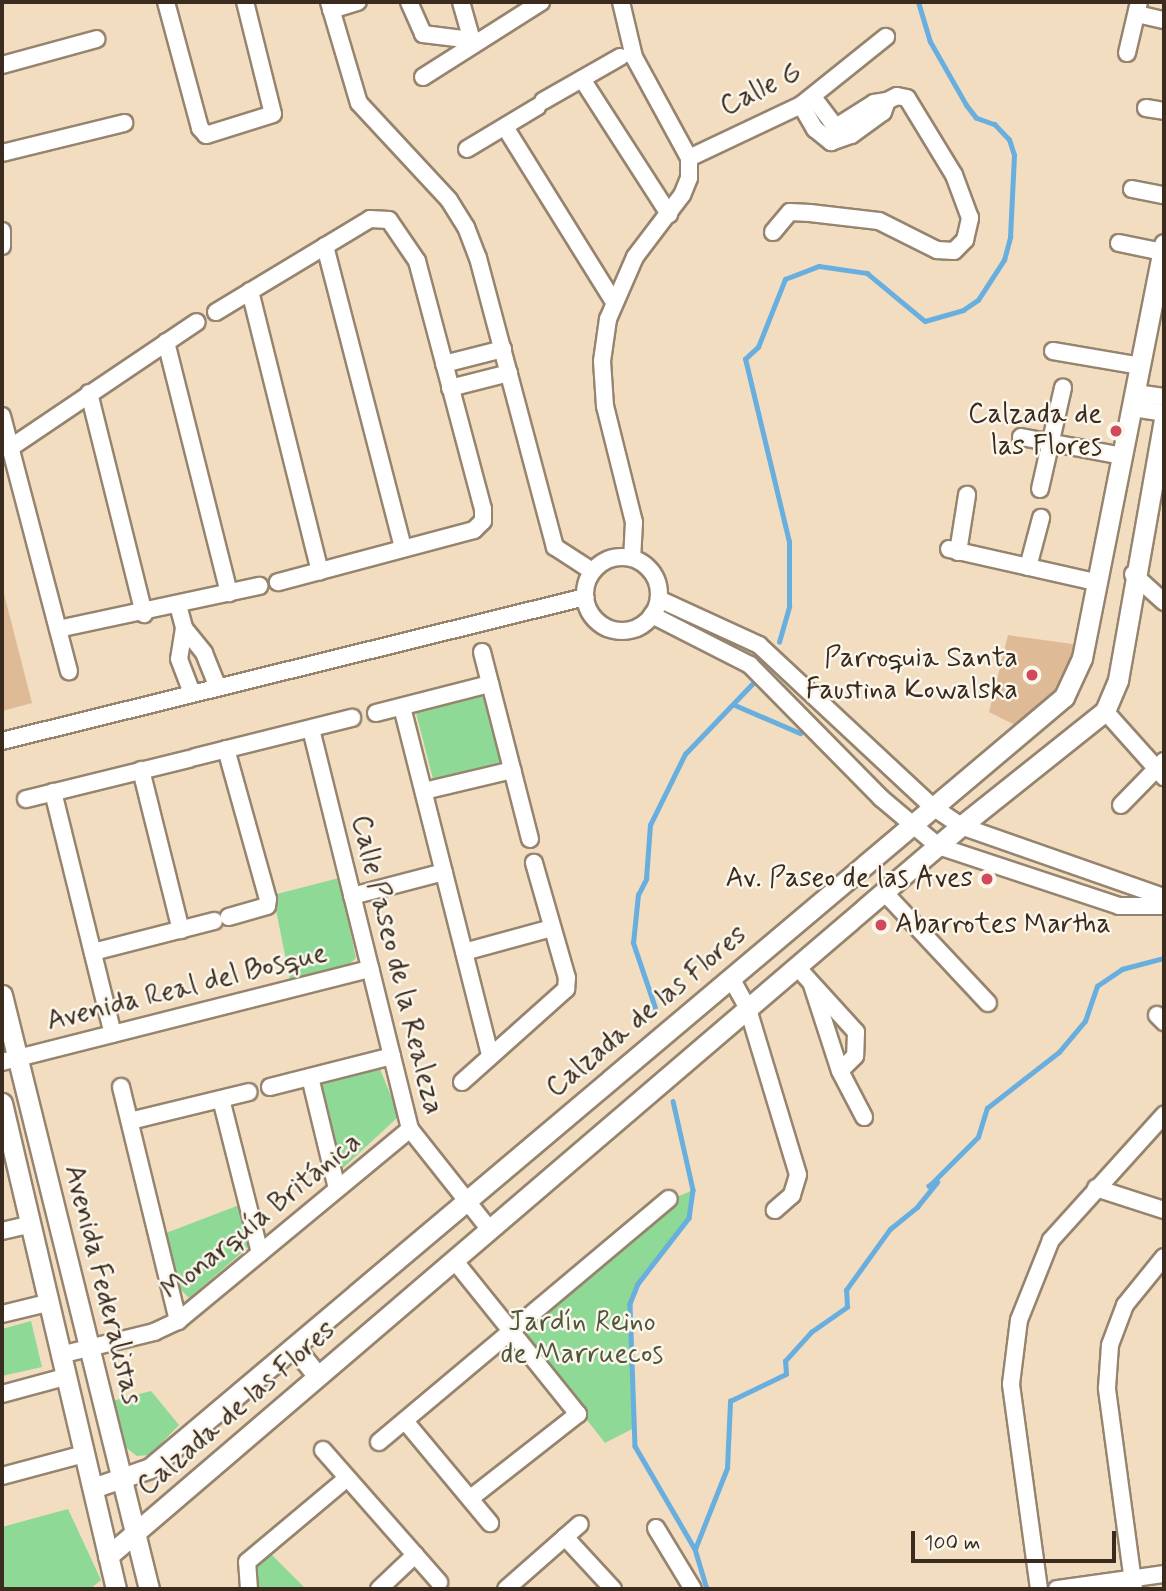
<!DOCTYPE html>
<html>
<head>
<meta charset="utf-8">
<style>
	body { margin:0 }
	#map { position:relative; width:1166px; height:1591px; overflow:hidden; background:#f2ddc0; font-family:Mynerve,sans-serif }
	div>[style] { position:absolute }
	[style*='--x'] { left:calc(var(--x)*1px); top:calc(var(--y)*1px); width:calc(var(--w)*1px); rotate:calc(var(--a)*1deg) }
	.green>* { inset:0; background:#8ed996 }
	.stream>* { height:4.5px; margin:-2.25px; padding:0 2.25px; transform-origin:2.25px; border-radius:2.25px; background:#68aede }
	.building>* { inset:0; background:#deba96 }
	.roads { filter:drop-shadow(2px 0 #96846f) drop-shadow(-2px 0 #96846f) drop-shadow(0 2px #96846f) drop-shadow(0 -2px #96846f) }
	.minor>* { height:16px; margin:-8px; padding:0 8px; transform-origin:8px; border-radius:8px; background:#fff }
	.minor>.ring { margin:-8px; padding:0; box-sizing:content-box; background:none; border:16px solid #fff; border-radius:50% }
	.tertiary>* { height:19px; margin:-9.5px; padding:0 9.5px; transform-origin:9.5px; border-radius:9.5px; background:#fff }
	.dots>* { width:19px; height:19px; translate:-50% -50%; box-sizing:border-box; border:4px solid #fbf7ec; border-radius:50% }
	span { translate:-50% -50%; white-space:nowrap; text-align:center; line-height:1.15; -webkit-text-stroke:5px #fbf7ec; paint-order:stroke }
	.street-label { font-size:28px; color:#3b2a1e }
	.poi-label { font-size:28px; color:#3b2a1e }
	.right { translate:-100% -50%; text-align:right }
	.left { translate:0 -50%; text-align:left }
	.park-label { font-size:28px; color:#50563c }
	.frame { position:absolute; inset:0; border:4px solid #3b2a1e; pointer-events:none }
	.scale { position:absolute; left:911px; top:1531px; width:205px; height:32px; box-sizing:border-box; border:4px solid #3b2a1e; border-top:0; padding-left:9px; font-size:21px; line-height:24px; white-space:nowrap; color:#3b2a1e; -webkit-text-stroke:5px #fbf7ec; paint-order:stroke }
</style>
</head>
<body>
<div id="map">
	<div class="green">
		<i style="clip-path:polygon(487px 692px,505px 761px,433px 779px,415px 709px)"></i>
		<i style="clip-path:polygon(339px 878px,356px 958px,345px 968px,291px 985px,273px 895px)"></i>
		<i style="clip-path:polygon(378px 1064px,399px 1116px,343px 1168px,317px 1082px)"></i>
		<i style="clip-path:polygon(693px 1190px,689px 1218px,638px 1284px,630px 1304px,634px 1428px,605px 1443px,517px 1331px,670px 1200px)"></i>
		<i style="clip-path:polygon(242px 1204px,252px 1244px,189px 1298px,177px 1286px,166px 1233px)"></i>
		<i style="clip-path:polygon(31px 1321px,42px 1367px,2px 1376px,2px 1329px)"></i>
		<i style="clip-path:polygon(151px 1391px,179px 1425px,150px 1455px,137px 1456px,124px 1446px,112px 1401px)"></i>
		<i style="clip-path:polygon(68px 1509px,101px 1580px,90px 1589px,2px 1589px,2px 1527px)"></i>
		<i style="clip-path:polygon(271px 1554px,306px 1589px,254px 1589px,250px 1571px)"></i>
	</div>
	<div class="stream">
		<i style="--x:779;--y:642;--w:37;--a:-74"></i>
		<i style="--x:789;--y:606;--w:64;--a:-90"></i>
		<i style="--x:789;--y:542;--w:188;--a:-103.5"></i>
		<i style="--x:745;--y:359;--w:18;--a:-43"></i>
		<i style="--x:758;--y:347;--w:73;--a:-68.3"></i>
		<i style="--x:785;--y:279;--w:36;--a:-21"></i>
		<i style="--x:819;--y:266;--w:49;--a:8.3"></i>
		<i style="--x:867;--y:273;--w:75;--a:39.6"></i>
		<i style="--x:925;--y:321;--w:40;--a:-16"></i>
		<i style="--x:963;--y:310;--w:18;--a:-34"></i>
		<i style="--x:978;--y:300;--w:48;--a:-57"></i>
		<i style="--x:1004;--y:260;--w:24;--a:-75"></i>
		<i style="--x:1010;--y:237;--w:82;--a:-87.2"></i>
		<i style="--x:1014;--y:155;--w:16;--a:-108"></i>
		<i style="--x:1009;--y:140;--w:21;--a:-133"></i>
		<i style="--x:995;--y:125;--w:20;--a:-160"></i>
		<i style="--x:976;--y:118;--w:16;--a:-128"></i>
		<i style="--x:966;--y:105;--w:73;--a:-119.7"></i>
		<i style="--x:930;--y:42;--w:42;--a:-106.7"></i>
		<i style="--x:735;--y:705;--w:71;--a:23.3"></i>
		<i style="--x:655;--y:1008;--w:69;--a:-108.7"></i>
		<i style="--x:633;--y:943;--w:48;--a:-84.1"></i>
		<i style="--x:638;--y:895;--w:18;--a:-63"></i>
		<i style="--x:646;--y:879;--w:54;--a:-85.8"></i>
		<i style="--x:650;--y:825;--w:79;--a:-63.8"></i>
		<i style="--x:685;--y:754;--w:105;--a:-46.2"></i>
		<i style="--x:673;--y:1101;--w:91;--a:77.3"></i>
		<i style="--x:693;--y:1190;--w:28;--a:98"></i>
		<i style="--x:689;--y:1218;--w:83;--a:127.7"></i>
		<i style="--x:638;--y:1284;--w:22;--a:112"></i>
		<i style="--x:630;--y:1304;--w:142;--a:88"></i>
		<i style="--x:635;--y:1446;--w:119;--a:59.8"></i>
		<i style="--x:695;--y:1549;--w:42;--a:73.3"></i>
		<i style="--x:695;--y:1549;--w:87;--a:-68.4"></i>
		<i style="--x:727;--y:1468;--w:67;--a:-87.4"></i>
		<i style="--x:730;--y:1401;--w:62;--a:-25.7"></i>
		<i style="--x:786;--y:1374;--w:13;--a:-94"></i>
		<i style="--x:785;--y:1361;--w:39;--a:-48"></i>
		<i style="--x:811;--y:1332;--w:44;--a:-34.8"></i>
		<i style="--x:847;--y:1307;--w:17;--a:-93"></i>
		<i style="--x:846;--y:1290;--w:75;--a:-54.2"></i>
		<i style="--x:890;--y:1229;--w:35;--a:-39"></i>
		<i style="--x:917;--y:1207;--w:32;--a:-51"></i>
		<i style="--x:937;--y:1182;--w:9;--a:153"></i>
		<i style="--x:929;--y:1186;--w:69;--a:-45"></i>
		<i style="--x:978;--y:1137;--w:30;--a:-73"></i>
		<i style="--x:987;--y:1108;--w:91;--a:-37.9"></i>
		<i style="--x:1059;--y:1052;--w:40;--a:-50"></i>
		<i style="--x:1085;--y:1021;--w:37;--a:-71"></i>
		<i style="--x:1097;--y:986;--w:30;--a:-34"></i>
		<i style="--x:1122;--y:969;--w:43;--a:-14.7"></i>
	</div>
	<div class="building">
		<i style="clip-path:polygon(2px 586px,32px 703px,2px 711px)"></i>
		<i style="clip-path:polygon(1008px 635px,1079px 645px,1055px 691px,1015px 725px,989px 712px)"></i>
	</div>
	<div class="roads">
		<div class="minor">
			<i style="--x:166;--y:2;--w:131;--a:74.9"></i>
			<i style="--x:200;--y:128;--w:9;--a:49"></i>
			<i style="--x:206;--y:135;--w:70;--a:-17.4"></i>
			<i style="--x:273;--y:114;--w:115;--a:-104"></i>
			<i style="--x:329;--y:2;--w:105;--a:73.5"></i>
			<i style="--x:359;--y:103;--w:132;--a:47.1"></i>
			<i style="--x:449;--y:200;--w:32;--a:58"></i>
			<i style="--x:466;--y:227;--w:33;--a:69"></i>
			<i style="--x:478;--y:258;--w:299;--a:75.1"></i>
			<i style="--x:555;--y:547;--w:44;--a:33"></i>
			<i style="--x:409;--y:2;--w:35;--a:66"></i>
			<i style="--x:423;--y:34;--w:48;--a:7.1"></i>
			<i style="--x:461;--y:2;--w:44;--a:74.1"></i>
			<i style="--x:621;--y:2;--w:57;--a:76.7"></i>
			<i style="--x:634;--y:57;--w:115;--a:61.4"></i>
			<i style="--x:689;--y:158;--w:20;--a:90"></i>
			<i style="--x:689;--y:178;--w:18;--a:112"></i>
			<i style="--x:682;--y:195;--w:78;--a:127.2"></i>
			<i style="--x:635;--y:257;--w:68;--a:113.5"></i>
			<i style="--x:608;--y:319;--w:42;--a:98.1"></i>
			<i style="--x:602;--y:361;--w:45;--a:86.2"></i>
			<i style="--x:605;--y:406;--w:120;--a:76"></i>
			<i style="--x:634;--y:522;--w:35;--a:93"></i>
			<i style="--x:331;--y:10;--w:28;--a:-17"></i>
			<i style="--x:1137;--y:14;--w:28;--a:13"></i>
			<i style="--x:1127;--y:53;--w:52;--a:-76.8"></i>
			<i style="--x:2;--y:65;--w:98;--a:-15.3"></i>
			<i style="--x:423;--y:77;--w:140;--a:-32.4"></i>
			<i style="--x:582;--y:79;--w:161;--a:57.2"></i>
			<i style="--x:813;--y:97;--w:38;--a:53"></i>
			<i style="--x:543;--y:101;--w:89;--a:-29.7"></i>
			<i style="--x:887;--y:101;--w:12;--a:110"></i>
			<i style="--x:883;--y:112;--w:39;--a:144"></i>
			<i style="--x:851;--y:135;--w:21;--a:161"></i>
			<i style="--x:831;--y:142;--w:16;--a:-72"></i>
			<i style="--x:836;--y:127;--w:45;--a:-32.3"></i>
			<i style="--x:874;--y:103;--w:13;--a:-9"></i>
			<i style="--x:801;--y:105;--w:28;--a:60"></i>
			<i style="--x:815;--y:129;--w:21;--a:39"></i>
			<i style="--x:1146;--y:108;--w:18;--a:9"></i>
			<i style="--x:505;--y:127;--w:206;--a:58.1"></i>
			<i style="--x:467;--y:149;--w:82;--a:-31"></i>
			<i style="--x:2;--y:153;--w:126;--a:-13.8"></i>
			<i style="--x:689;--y:158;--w:124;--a:-25.3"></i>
			<i style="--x:801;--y:105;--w:109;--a:-38.7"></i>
			<i style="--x:1132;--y:189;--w:33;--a:11"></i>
			<i style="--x:2;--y:231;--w:15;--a:90"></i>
			<i style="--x:773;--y:232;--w:26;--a:-50"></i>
			<i style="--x:790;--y:212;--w:20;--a:3"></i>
			<i style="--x:810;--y:213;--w:69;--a:6.6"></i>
			<i style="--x:879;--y:221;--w:65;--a:26.6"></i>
			<i style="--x:937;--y:250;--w:17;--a:3"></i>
			<i style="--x:954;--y:251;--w:16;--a:-45"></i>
			<i style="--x:965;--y:240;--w:23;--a:-77"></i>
			<i style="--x:970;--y:218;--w:46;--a:-110.4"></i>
			<i style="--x:954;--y:175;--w:90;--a:-121.4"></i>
			<i style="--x:907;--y:98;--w:10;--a:-169"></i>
			<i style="--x:897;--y:96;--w:11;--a:153"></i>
			<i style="--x:1119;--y:243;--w:45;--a:11.6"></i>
			<i style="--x:325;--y:246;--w:312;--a:75.5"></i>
			<i style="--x:250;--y:291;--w:289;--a:76"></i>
			<i style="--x:216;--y:312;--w:180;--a:-31.1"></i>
			<i style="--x:370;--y:219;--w:19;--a:3"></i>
			<i style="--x:389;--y:220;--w:50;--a:55.7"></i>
			<i style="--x:417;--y:261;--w:257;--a:75.1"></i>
			<i style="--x:483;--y:509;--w:12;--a:90"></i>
			<i style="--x:483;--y:521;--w:13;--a:135"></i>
			<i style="--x:474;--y:530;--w:203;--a:165.1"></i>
			<i style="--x:166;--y:342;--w:259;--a:75.9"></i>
			<i style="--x:1053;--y:351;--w:89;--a:9.7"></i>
			<i style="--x:444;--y:364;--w:61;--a:-14.3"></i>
			<i style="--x:450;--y:388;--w:61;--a:-14.3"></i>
			<i style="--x:89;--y:393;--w:228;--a:76"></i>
			<i style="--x:1136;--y:393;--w:28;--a:8"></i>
			<i style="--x:1133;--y:408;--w:31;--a:9"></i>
			<i style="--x:2;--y:416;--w:264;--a:75.3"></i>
			<i style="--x:1021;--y:437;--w:104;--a:10.6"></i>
			<i style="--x:10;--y:448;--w:225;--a:-34"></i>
			<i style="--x:1040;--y:489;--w:104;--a:-77.2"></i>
			<i style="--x:949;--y:549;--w:151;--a:12.7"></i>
			<i style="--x:958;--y:552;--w:58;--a:-81"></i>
			<i class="ring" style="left:585px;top:557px;width:58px;height:58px"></i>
			<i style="--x:1028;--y:567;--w:51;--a:-75.1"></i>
			<i style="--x:1133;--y:574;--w:42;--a:42.1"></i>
			<i style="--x:659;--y:599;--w:110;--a:24.7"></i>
			<i style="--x:759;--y:645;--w:238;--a:43"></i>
			<i style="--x:933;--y:807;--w:34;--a:34"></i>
			<i style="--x:961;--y:826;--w:215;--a:19.3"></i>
			<i style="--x:178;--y:605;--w:24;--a:75"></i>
			<i style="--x:184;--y:628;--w:32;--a:51"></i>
			<i style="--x:204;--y:653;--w:35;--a:68"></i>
			<i style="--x:652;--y:615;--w:110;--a:27"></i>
			<i style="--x:750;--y:665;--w:187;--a:45.4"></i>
			<i style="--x:881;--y:798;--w:75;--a:40.1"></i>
			<i style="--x:938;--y:846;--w:191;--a:18.3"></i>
			<i style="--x:1119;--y:906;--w:45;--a:0"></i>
			<i style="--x:184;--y:628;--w:31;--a:99"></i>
			<i style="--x:179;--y:659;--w:36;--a:69"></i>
			<i style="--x:58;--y:629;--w:206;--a:-12.1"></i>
			<i style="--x:482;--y:652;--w:193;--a:75.6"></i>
			<i style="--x:402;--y:707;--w:358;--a:75.8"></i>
			<i style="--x:1105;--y:711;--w:89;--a:48.2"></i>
			<i style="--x:376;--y:713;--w:118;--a:-14.3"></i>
			<i style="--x:311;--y:729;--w:412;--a:76.1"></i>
			<i style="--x:410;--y:1129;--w:129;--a:51.6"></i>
			<i style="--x:2;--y:741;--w:601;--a:-13.87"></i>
			<i style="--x:226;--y:749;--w:156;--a:74.4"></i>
			<i style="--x:268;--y:899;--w:7;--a:98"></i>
			<i style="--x:267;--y:906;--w:40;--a:164"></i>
			<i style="--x:195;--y:757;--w:162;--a:-14"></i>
			<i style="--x:141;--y:770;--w:165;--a:76"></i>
			<i style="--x:424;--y:791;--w:91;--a:-13.3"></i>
			<i style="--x:53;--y:792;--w:249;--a:76.1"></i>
			<i style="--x:26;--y:799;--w:168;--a:-13.8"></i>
			<i style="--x:1121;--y:805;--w:62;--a:-45.7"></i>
			<i style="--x:884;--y:892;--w:152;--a:46.9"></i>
			<i style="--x:352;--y:896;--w:95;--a:-14.6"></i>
			<i style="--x:93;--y:952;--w:125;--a:-14.4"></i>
			<i style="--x:464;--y:952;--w:91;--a:-15.3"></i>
			<i style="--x:797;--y:967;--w:88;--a:47.8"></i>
			<i style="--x:856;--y:1032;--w:24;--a:92"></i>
			<i style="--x:855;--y:1056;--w:21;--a:135"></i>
			<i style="--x:731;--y:978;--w:35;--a:61"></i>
			<i style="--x:748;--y:1009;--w:173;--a:73.2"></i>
			<i style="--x:798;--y:1175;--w:21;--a:107"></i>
			<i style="--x:792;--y:1195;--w:23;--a:139"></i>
			<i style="--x:812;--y:985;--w:90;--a:72"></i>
			<i style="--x:840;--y:1071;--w:52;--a:62.4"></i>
			<i style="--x:1157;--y:1015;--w:10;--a:45"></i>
			<i style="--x:2;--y:1062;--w:380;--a:-14.2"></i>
			<i style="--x:310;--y:1077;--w:115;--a:76.4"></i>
			<i style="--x:462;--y:1082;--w:140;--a:-41.8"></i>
			<i style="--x:566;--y:989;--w:11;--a:-85"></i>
			<i style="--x:567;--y:978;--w:120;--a:-106"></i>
			<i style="--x:121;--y:1087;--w:241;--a:76.3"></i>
			<i style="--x:270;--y:1087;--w:126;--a:-14.3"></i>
			<i style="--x:221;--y:1099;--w:159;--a:75.8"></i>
			<i style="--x:130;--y:1121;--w:122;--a:-13.7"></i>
			<i style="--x:1096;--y:1188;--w:71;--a:17.9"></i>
			<i style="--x:2;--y:1231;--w:26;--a:-13"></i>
			<i style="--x:454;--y:1260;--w:198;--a:51.2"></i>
			<i style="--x:578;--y:1414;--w:136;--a:141.9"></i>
			<i style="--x:2;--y:1314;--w:46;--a:-13.7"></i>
			<i style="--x:60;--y:1355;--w:97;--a:-13.7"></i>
			<i style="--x:154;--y:1332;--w:26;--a:-25"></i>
			<i style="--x:178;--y:1321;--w:301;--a:-39.6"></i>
			<i style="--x:2;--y:1394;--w:65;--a:-15.1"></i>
			<i style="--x:405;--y:1421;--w:133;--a:50.2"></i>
			<i style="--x:379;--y:1442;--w:378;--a:-40"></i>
			<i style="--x:323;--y:1450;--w:176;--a:48.7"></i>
			<i style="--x:2;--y:1476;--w:85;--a:-15"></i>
			<i style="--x:656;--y:1528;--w:71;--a:58.8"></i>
			<i style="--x:565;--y:1537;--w:71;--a:47.3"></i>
			<i style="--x:249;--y:1589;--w:27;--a:-94"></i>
			<i style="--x:247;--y:1562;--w:129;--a:-40"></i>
			<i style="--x:379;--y:1589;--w:50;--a:-43.4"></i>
			<i style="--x:506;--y:1589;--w:98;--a:-41.3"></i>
			<i style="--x:1039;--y:1589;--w:207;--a:-97.8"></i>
			<i style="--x:1011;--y:1384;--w:64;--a:-82.9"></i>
			<i style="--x:1019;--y:1320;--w:86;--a:-68.2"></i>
			<i style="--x:1051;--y:1240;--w:169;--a:-47.9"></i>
			<i style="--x:1057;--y:1589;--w:108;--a:-8"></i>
			<i style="--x:1134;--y:1589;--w:203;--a:-97.7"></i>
			<i style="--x:1107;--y:1388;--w:43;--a:-86"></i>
			<i style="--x:1110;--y:1345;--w:43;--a:-69.4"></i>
			<i style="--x:1125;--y:1305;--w:62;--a:-50.9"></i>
		</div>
		<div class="tertiary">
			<i style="--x:2;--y:995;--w:612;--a:76.1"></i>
			<i style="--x:2;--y:1103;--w:499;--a:76.8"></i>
			<i style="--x:295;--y:1348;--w:35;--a:51"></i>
			<i style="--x:93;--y:1488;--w:60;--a:-19.3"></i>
			<i style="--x:150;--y:1468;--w:1196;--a:-40.15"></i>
			<i style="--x:1064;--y:697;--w:43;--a:-65.2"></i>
			<i style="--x:1082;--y:658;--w:422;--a:-78.8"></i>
			<i style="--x:108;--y:1556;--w:1123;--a:-40.56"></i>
			<i style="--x:961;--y:826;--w:184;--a:-38.6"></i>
			<i style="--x:1105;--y:711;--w:34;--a:-67"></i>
			<i style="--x:1118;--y:680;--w:266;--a:-80"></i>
		</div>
	</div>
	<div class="dots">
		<i style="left:1116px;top:431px;background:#d1495b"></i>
		<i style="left:1032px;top:675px;background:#d1495b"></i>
		<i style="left:987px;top:879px;background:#d1495b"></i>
		<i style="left:881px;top:925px;background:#d1495b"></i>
	</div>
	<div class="street-label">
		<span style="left:761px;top:90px;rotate:-27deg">Calle G</span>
		<span style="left:396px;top:965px;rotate:76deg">Calle Paseo de la Realeza</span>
		<span style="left:187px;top:988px;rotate:-14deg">Avenida Real del Bosque</span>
		<span style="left:647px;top:1012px;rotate:-40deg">Calzada de las Flores</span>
		<span style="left:262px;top:1217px;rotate:-39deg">Monarquía Británica</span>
		<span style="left:102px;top:1285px;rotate:76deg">Avenida Federalistas</span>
		<span style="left:237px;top:1409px;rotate:-41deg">Calzada de las Flores</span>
	</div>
	<div class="poi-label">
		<span class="right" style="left:1102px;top:431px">Calzada de<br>las Flores</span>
		<span class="right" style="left:1018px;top:675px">Parroquia Santa<br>Faustina Kowalska</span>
		<span class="right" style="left:973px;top:879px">Av. Paseo de las Aves</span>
		<span class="left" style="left:895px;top:925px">Abarrotes Martha</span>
	</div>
	<div class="park-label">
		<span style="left:582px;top:1339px">Jardín Reino<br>de Marruecos</span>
	</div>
	<div class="frame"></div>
	<div class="scale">100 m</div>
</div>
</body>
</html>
